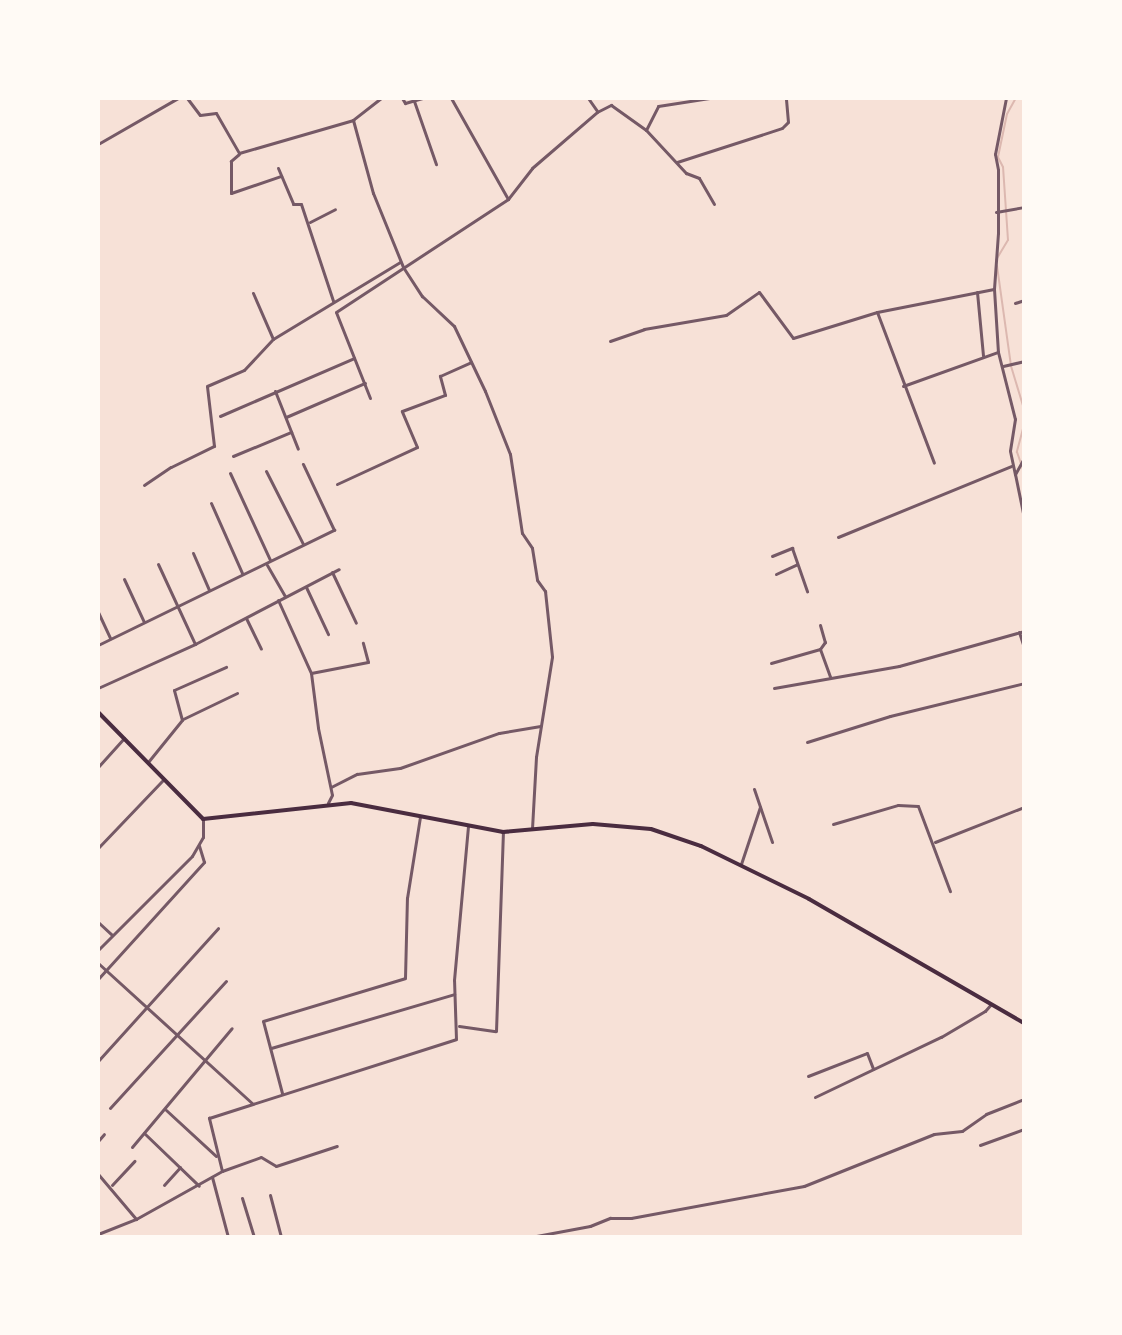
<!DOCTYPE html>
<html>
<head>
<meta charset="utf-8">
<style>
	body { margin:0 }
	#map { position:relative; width:1122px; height:1335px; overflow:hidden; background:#f7e1d7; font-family:Inter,sans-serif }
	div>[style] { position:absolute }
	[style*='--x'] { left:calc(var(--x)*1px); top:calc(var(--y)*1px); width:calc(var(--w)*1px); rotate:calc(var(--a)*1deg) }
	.stream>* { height:2px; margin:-1px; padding:0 1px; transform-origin:1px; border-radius:1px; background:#dcb8b0 }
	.minor>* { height:3px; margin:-1.5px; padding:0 1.5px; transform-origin:1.5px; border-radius:1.5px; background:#755966 }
	.tertiary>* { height:3px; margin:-1.5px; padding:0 1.5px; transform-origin:1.5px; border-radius:1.5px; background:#755966 }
	.secondary>* { height:4px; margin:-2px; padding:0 2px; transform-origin:2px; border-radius:2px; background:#4a2c40 }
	span { translate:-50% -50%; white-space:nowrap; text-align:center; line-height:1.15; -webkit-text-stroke:8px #fffaf5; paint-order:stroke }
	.frame { position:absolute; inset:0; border:100px solid #fffaf5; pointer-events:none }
</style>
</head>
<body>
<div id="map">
	<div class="stream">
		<i style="--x:996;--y:260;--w:23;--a:-59"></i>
		<i style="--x:1008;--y:240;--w:73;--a:-93.9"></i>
		<i style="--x:1003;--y:167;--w:11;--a:-117"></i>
		<i style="--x:998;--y:157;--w:44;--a:-78.2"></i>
		<i style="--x:1007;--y:114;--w:18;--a:-61"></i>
		<i style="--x:997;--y:266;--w:101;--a:82"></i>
		<i style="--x:1011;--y:366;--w:45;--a:73.2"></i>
		<i style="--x:1024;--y:425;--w:28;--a:105"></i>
		<i style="--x:1017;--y:452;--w:21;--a:71"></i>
	</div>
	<div class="minor">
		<i style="--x:187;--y:98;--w:21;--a:53"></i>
		<i style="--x:200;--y:115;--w:16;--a:-7"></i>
		<i style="--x:216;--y:113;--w:46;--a:60.1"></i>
		<i style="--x:239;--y:153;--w:119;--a:-16.1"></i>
		<i style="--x:402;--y:98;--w:6;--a:59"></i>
		<i style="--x:405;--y:103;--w:19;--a:-16"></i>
		<i style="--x:451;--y:98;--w:116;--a:60.6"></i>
		<i style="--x:588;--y:98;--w:16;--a:55"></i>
		<i style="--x:1006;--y:98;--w:57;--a:101.1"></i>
		<i style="--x:995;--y:154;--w:16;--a:79"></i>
		<i style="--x:998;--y:170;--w:63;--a:90"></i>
		<i style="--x:998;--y:233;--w:56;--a:94.1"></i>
		<i style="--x:994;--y:289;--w:63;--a:86.4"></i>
		<i style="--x:998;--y:352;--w:69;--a:75.8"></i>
		<i style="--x:1015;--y:419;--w:32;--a:99"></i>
		<i style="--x:1010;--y:451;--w:24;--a:78"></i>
		<i style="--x:414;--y:101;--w:67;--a:70.8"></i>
		<i style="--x:646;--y:130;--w:27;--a:-63"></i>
		<i style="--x:658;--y:106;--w:52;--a:-8.9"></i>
		<i style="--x:98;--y:144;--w:92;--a:-29.9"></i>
		<i style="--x:239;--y:154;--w:11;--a:139"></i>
		<i style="--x:231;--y:161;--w:32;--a:90"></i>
		<i style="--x:231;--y:193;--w:53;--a:-18.8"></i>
		<i style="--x:677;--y:162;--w:110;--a:-17.9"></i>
		<i style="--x:782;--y:128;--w:8;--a:-45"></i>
		<i style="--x:788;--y:122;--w:24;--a:-95"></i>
		<i style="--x:278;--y:168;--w:39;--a:67"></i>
		<i style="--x:293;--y:204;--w:8;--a:0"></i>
		<i style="--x:301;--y:204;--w:102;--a:71.7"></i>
		<i style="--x:996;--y:212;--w:28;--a:-10"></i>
		<i style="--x:310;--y:222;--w:28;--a:-27"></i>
		<i style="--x:977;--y:292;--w:64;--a:84.6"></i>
		<i style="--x:253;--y:293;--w:50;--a:66.5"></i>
		<i style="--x:1015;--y:303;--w:9;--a:-18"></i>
		<i style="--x:877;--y:312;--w:161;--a:69.3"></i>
		<i style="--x:610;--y:341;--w:36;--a:-19"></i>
		<i style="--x:644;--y:329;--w:83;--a:-9.7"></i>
		<i style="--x:726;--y:315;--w:40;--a:-34.9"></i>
		<i style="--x:759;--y:292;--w:57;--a:53.5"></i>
		<i style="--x:793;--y:338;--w:88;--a:-17.2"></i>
		<i style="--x:877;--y:312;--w:119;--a:-11.1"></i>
		<i style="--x:1003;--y:366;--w:22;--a:-13"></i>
		<i style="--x:903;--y:386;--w:101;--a:-19.7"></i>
		<i style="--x:275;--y:391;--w:62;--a:68.4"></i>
		<i style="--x:370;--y:398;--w:92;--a:-111.6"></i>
		<i style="--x:336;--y:312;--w:206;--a:-33.3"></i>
		<i style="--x:508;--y:199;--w:39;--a:-52"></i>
		<i style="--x:532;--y:168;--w:86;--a:-40.7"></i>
		<i style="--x:597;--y:112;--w:16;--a:-27"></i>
		<i style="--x:611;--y:105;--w:43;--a:35.5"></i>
		<i style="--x:646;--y:130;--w:59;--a:47.1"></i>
		<i style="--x:686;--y:173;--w:14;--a:21"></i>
		<i style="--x:699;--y:178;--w:30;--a:60"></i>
		<i style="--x:220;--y:416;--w:146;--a:-23.4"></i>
		<i style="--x:286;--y:417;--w:86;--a:-23.3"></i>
		<i style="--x:233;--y:456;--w:63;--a:-22.5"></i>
		<i style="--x:1024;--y:458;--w:18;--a:119"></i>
		<i style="--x:1015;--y:474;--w:45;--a:78.4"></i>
		<i style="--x:266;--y:471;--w:82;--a:63.1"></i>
		<i style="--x:230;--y:473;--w:96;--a:65.3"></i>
		<i style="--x:337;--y:484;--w:88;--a:-24.8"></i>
		<i style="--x:417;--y:447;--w:39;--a:-113"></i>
		<i style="--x:402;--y:411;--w:46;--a:-20.4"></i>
		<i style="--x:445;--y:395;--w:20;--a:-105"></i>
		<i style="--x:440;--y:376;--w:34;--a:-24"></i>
		<i style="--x:144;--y:485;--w:32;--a:-34"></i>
		<i style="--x:171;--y:467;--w:48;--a:-26"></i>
		<i style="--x:214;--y:446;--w:60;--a:-96.7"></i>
		<i style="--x:207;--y:386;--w:40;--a:-23.4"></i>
		<i style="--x:244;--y:370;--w:42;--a:-46.9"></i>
		<i style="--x:273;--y:339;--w:149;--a:-31.2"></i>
		<i style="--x:211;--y:503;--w:77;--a:66.1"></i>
		<i style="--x:838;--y:537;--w:187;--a:-22.3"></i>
		<i style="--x:193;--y:553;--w:40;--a:66.6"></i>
		<i style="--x:772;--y:556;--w:22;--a:-22"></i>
		<i style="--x:792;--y:548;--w:46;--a:70.8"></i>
		<i style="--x:158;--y:564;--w:88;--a:65.2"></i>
		<i style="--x:267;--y:565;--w:36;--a:60"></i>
		<i style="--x:332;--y:572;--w:56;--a:64.8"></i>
		<i style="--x:776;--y:574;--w:23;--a:-25"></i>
		<i style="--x:124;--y:579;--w:47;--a:65.1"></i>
		<i style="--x:306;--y:587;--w:52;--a:64.9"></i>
		<i style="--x:278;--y:600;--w:80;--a:65.7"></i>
		<i style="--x:311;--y:673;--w:55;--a:82.7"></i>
		<i style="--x:318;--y:728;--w:68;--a:78.2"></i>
		<i style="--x:332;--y:795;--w:9;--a:117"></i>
		<i style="--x:98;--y:612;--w:29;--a:65"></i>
		<i style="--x:246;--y:618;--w:34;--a:64"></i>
		<i style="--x:820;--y:625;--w:18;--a:74"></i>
		<i style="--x:825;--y:642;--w:9;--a:126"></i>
		<i style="--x:820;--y:649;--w:30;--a:70"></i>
		<i style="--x:1019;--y:632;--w:16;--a:72"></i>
		<i style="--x:98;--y:645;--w:263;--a:-26"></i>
		<i style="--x:334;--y:530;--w:73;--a:-115.2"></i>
		<i style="--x:771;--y:663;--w:51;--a:-15.9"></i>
		<i style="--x:311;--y:673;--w:58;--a:-10.9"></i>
		<i style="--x:368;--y:662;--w:20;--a:-105"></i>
		<i style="--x:98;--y:688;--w:107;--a:-24.4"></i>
		<i style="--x:195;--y:644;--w:162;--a:-27.5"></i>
		<i style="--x:774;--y:688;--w:127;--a:-10"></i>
		<i style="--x:899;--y:666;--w:130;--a:-15.6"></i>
		<i style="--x:183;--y:719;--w:60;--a:-25.7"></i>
		<i style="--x:807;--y:742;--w:87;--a:-17.4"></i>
		<i style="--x:890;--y:716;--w:138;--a:-13.8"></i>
		<i style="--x:148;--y:762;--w:54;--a:-51"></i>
		<i style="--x:182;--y:720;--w:31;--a:-105"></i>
		<i style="--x:174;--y:690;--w:57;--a:-23.9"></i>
		<i style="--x:98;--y:767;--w:39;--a:-48"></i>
		<i style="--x:331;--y:787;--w:29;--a:-27"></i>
		<i style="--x:357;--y:774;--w:43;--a:-7.9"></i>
		<i style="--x:400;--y:768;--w:105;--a:-19.5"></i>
		<i style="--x:499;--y:733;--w:42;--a:-9.7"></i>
		<i style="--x:754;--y:789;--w:56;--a:71.2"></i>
		<i style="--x:833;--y:824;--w:68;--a:-16.3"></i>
		<i style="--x:898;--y:805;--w:20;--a:3"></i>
		<i style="--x:918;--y:806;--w:91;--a:69.4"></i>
		<i style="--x:935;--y:842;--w:96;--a:-21.5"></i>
		<i style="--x:98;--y:848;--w:95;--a:-46.3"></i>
		<i style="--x:741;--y:864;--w:60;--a:-71.6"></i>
		<i style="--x:98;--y:922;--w:19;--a:43"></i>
		<i style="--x:98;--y:963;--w:208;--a:42.3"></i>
		<i style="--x:459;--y:1026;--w:37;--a:8"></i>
		<i style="--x:496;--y:1031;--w:199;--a:-88"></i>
		<i style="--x:271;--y:1048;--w:191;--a:-16.4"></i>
		<i style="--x:98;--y:1061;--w:179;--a:-47.9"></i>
		<i style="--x:808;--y:1076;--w:63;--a:-21.3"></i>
		<i style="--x:867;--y:1053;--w:17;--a:69"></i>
		<i style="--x:282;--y:1093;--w:74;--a:-104.8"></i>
		<i style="--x:263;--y:1021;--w:148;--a:-16.8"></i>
		<i style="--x:405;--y:978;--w:80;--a:-88.6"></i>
		<i style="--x:407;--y:898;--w:82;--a:-80.9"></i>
		<i style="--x:815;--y:1097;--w:140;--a:-25.5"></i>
		<i style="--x:941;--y:1037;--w:51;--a:-30.6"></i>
		<i style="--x:985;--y:1011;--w:9;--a:-49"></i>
		<i style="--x:110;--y:1108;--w:172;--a:-47.6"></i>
		<i style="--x:166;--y:1110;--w:68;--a:42.6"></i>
		<i style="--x:144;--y:1133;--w:76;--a:43.9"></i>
		<i style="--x:98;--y:1141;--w:9;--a:-49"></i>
		<i style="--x:980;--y:1145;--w:47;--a:-20"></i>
		<i style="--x:132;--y:1147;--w:155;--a:-50"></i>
		<i style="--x:222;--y:1171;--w:55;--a:-103.8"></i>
		<i style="--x:209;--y:1118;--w:259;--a:-17.7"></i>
		<i style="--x:456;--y:1039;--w:59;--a:-91.9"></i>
		<i style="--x:454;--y:980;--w:155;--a:-84.8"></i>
		<i style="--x:98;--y:1174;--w:59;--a:49.8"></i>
		<i style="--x:212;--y:1177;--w:62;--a:75.1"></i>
		<i style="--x:112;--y:1185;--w:33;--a:-47"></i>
		<i style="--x:164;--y:1185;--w:24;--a:-48"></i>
		<i style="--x:270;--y:1195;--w:43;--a:75.3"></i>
		<i style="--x:242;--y:1198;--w:41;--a:72.9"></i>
		<i style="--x:98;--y:1234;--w:41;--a:-21.5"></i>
		<i style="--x:136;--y:1219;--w:98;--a:-29.2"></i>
		<i style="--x:222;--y:1171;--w:41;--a:-19.7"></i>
		<i style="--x:261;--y:1157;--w:17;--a:31"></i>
		<i style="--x:276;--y:1166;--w:64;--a:-18.2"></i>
		<i style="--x:531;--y:1237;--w:60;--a:-10.6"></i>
		<i style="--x:590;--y:1226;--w:22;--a:-22"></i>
		<i style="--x:610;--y:1218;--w:21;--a:0"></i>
		<i style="--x:631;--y:1218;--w:176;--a:-10.5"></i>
		<i style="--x:804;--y:1186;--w:140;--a:-21.8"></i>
		<i style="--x:934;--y:1134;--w:28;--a:-6"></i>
		<i style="--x:962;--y:1131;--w:29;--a:-35"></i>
		<i style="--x:986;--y:1114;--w:41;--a:-21.5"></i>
	</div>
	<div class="tertiary">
		<i style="--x:381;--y:98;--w:36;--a:142"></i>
		<i style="--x:353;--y:120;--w:76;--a:74.7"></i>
		<i style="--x:373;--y:193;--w:80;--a:67.9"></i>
		<i style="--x:403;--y:267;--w:35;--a:57"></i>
		<i style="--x:422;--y:296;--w:44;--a:43.2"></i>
		<i style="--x:454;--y:326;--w:72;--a:64.5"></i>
		<i style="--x:485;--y:391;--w:68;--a:68.4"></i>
		<i style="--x:510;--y:454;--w:80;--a:81.4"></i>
		<i style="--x:522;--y:533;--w:18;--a:56"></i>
		<i style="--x:532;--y:548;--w:32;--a:81"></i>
		<i style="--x:537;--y:580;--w:14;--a:54"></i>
		<i style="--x:545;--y:591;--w:66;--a:83.9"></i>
		<i style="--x:552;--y:657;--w:101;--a:99.1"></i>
		<i style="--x:536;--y:757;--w:72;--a:93.2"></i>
		<i style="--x:98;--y:950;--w:133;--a:-45"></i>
		<i style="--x:192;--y:856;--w:22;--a:-60"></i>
		<i style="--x:203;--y:837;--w:18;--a:-90"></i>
		<i style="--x:98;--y:979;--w:158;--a:-47.8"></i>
		<i style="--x:204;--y:862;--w:17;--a:-107"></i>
	</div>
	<div class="secondary">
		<i style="--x:98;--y:712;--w:150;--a:45.5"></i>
		<i style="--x:203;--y:819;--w:149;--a:-6.2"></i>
		<i style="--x:351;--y:803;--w:155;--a:10.8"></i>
		<i style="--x:503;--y:832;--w:90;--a:-5.1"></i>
		<i style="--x:593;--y:824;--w:58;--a:4.9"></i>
		<i style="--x:651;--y:829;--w:53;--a:18.8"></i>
		<i style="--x:701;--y:846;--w:120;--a:26.1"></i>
		<i style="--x:809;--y:899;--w:248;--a:30"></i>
	</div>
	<div class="frame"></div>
</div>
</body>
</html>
